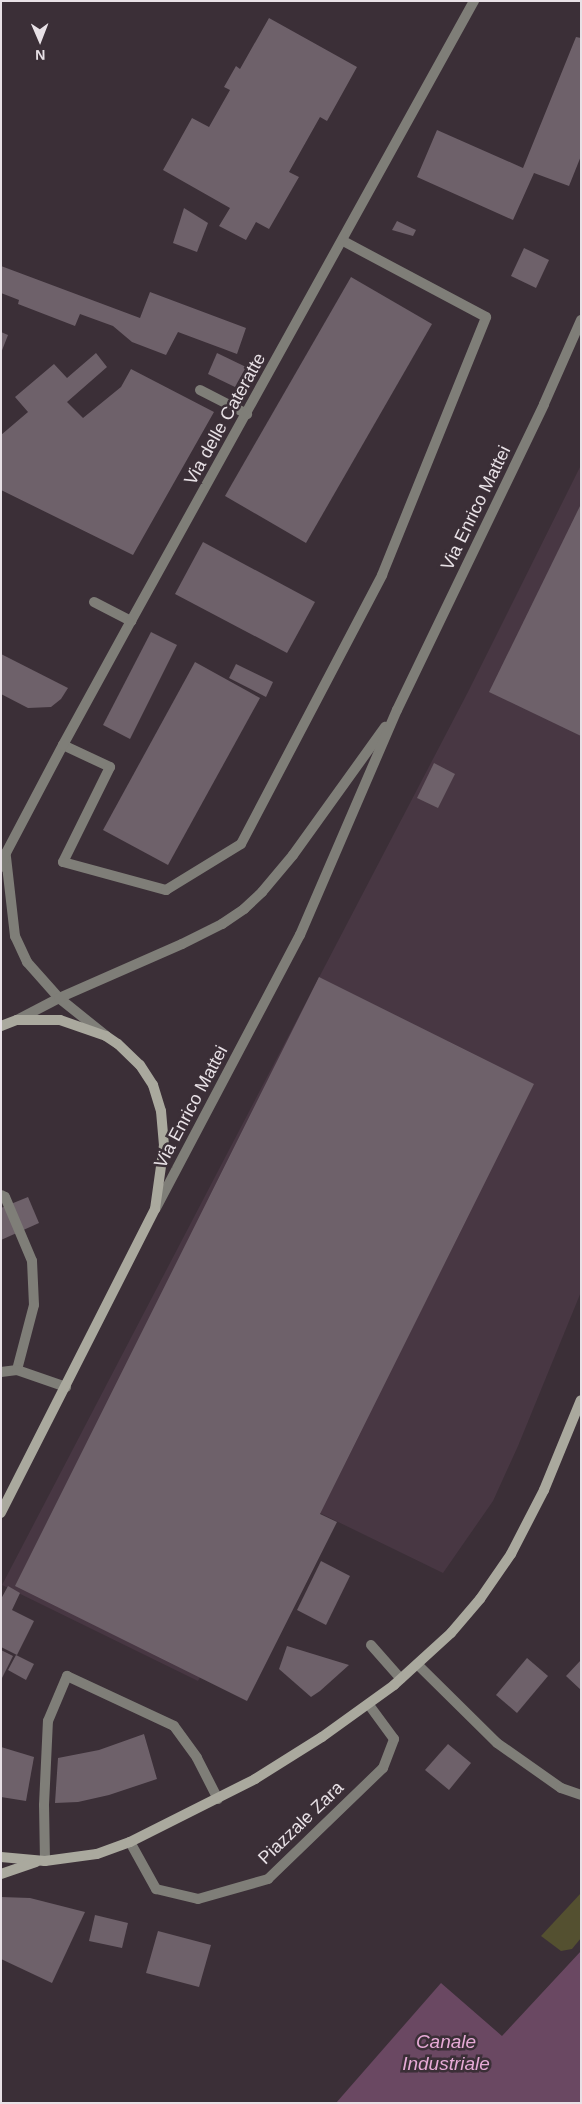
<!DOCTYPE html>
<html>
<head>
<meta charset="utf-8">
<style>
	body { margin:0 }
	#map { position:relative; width:582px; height:2104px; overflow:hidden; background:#3b2f37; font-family:Helvetica,sans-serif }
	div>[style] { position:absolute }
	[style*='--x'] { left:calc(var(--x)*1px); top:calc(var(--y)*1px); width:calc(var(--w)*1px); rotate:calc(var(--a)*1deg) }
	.built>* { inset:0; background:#483743 }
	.green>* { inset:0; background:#545030 }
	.water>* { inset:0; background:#6a4862 }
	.building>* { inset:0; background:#6e616a }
	.service>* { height:10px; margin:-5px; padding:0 5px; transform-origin:5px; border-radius:5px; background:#7f7e78 }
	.minor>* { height:10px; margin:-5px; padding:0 5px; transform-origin:5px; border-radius:5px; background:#7f7e78 }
	.secondary>* { height:10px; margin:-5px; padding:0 5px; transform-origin:5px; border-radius:5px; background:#aaa99e }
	span { translate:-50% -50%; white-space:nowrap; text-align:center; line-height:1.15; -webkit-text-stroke:5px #3b2f37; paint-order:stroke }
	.street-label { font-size:18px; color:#e8e1e6 }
	.water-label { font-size:19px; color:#e6aad6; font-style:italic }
	.frame { position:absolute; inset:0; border:2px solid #e8e1e6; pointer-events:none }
	.north { position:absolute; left:15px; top:15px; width:50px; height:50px; -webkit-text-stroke:4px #3b2f37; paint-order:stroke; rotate:179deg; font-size:14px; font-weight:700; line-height:20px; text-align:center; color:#e8e1e6 }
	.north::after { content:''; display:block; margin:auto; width:18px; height:22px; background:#e8e1e6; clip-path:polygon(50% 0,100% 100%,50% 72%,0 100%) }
</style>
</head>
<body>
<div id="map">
	<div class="built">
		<i style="clip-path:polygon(581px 465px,581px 1292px,518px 1446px,493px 1501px,443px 1573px,293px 1500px,198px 1681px,2px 1585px,469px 690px)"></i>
	</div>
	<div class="green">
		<i style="clip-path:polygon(581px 1893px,581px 1938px,572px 1949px,561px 1951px,541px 1936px)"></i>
	</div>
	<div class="water">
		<i style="clip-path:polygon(581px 1951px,581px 2103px,336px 2103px,441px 1983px,502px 2036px)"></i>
	</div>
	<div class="building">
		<i style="clip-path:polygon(269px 18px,357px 67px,327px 121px,320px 117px,289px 172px,299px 177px,269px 229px,256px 222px,246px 240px,219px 226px,230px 208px,163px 170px,192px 118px,209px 127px,230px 90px,224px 87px,236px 66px,240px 69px)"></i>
		<i style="clip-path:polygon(576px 37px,581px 38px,581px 156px,569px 186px,534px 173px,513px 220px,417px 177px,437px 130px,523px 168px)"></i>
		<i style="clip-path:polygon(184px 208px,208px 223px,197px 252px,173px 243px)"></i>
		<i style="clip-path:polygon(397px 221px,416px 230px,413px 236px,392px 230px)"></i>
		<i style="clip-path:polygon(524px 248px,549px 260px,536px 288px,511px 276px)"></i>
		<i style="clip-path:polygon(1px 266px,140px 318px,150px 292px,246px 328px,237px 354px,178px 332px,166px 355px,132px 342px,113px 326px,80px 314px,75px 326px,18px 304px,19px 300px,1px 293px)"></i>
		<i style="clip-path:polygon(351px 277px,432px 324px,306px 543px,225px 496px)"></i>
		<i style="clip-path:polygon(1px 332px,8px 335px,1px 353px)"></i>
		<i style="clip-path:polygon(96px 353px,107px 367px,67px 402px,83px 418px,121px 387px,131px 369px,214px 412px,133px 555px,1px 490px,1px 435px,28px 412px,15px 397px,54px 364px,67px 378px)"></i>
		<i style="clip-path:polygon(217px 353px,246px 367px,235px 387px,208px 374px)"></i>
		<i style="clip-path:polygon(581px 504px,581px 736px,489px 692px)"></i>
		<i style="clip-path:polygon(203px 542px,315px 602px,287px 653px,175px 594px)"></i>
		<i style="clip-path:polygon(151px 632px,177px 645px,130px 739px,103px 725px)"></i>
		<i style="clip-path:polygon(1px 654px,68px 688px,61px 699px,51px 707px,28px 708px,1px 694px)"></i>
		<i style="clip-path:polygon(195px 662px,260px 698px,168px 865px,103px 830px)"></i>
		<i style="clip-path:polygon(236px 664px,273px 682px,266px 697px,229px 678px)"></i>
		<i style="clip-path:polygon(434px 763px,455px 774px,438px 808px,417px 798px)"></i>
		<i style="clip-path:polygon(319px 977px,534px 1084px,320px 1514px,337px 1522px,247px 1701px,15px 1586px)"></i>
		<i style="clip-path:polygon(28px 1197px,39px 1223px,1px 1240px,1px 1208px)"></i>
		<i style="clip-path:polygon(321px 1561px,350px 1576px,326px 1625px,297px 1610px)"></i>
		<i style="clip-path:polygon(8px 1586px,20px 1593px,12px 1610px,34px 1621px,17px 1655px,1px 1647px,1px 1599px)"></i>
		<i style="clip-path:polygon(287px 1646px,349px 1665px,320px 1691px,311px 1697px,279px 1669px)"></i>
		<i style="clip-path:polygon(1px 1650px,13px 1656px,1px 1680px)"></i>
		<i style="clip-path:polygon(16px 1655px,34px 1664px,26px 1680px,8px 1670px)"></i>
		<i style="clip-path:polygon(527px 1658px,548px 1676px,517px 1713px,496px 1695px)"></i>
		<i style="clip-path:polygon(581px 1660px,581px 1690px,566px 1676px)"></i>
		<i style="clip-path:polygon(144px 1734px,157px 1779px,109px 1795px,78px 1802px,55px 1803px,58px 1758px,99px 1750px)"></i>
		<i style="clip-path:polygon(448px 1744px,471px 1763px,449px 1790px,425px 1770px)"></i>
		<i style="clip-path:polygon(1px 1747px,34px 1757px,26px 1801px,1px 1797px)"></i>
		<i style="clip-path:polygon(1px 1897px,30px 1898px,85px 1912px,52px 1983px,1px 1959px)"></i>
		<i style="clip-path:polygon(95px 1915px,128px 1923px,122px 1948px,89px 1941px)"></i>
		<i style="clip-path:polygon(158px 1931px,211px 1945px,199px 1987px,146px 1973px)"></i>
	</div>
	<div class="service">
		<i style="--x:200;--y:390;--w:53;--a:27.1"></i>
		<i style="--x:94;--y:602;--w:42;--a:27.2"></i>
		<i style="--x:63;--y:745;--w:52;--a:25.1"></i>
		<i style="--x:110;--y:767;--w:106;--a:116.3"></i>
		<i style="--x:63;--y:862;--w:107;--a:15.2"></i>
		<i style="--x:166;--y:890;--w:88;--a:-31.5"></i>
		<i style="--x:241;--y:844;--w:304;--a:-62.3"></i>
		<i style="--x:382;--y:575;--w:278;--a:-68"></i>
		<i style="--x:486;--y:317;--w:162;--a:-152"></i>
		<i style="--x:1;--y:1195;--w:4;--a:27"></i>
		<i style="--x:5;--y:1197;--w:69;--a:67.1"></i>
		<i style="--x:32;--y:1261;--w:44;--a:87.4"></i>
		<i style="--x:34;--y:1305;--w:67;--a:104.7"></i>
		<i style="--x:1;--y:1372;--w:16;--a:-7"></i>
		<i style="--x:17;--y:1370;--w:52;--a:19.1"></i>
		<i style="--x:371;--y:1645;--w:45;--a:48.6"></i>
		<i style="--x:418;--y:1665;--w:111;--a:44.6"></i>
		<i style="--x:497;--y:1743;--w:78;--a:35.1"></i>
		<i style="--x:561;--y:1788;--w:21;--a:19"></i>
		<i style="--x:130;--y:1842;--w:54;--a:61"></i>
		<i style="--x:156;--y:1889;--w:43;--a:13.4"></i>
		<i style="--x:198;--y:1899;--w:73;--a:-15.9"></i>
		<i style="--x:268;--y:1879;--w:160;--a:-44"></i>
		<i style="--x:383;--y:1768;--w:31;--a:-69"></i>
		<i style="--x:394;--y:1739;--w:42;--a:-126.3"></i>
		<i style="--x:45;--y:1861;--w:56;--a:-91"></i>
		<i style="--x:44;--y:1805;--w:84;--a:-87.3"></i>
		<i style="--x:48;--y:1721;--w:49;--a:-67.1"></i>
		<i style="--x:67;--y:1676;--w:118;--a:25"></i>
		<i style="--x:174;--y:1726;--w:39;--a:54"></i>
		<i style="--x:197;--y:1758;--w:46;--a:62.9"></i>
	</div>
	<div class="minor">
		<i style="--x:6;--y:857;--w:80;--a:83.5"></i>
		<i style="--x:15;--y:936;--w:29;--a:65"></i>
		<i style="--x:27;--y:962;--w:48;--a:48.4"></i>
		<i style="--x:59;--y:998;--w:59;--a:38.8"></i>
		<i style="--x:1;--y:867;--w:15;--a:-70"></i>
		<i style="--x:6;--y:853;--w:122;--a:-62.2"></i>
		<i style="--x:63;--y:745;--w:141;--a:-61.3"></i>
		<i style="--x:131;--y:621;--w:709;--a:-61.05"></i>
		<i style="--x:17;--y:1020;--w:47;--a:-27.6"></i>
		<i style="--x:59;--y:998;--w:134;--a:-23.7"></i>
		<i style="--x:182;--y:944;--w:45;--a:-26.6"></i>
		<i style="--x:222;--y:924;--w:27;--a:-34"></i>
		<i style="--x:244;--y:909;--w:25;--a:-43"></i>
		<i style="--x:262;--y:892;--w:48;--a:-50"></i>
		<i style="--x:293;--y:855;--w:158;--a:-54.3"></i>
		<i style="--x:156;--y:1208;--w:309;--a:-62.2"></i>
		<i style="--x:300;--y:935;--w:245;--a:-66.7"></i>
		<i style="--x:397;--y:710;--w:339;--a:-64.3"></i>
		<i style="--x:544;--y:404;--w:92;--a:-66.2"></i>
	</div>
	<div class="secondary">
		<i style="--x:1;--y:1026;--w:17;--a:-21"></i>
		<i style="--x:17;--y:1020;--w:43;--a:0"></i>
		<i style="--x:60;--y:1020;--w:49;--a:19.2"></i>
		<i style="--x:106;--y:1036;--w:14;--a:34"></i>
		<i style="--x:118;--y:1044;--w:30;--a:44"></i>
		<i style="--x:140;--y:1065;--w:24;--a:57"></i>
		<i style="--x:153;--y:1085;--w:27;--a:73"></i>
		<i style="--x:161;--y:1111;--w:34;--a:85"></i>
		<i style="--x:164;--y:1145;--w:65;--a:98"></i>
		<i style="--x:155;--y:1209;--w:341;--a:116.9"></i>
		<i style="--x:1;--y:1857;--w:44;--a:5.2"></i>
		<i style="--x:45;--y:1861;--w:52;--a:-7.7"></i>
		<i style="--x:97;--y:1854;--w:35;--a:-20"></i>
		<i style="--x:130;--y:1842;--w:140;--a:-26.7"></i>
		<i style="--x:255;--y:1779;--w:79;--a:-32.1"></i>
		<i style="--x:322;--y:1737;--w:89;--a:-35.8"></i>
		<i style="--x:394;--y:1685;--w:77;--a:-42.4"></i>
		<i style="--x:451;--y:1633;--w:45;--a:-49.5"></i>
		<i style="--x:480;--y:1599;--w:55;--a:-55.4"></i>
		<i style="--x:511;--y:1554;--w:72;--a:-62.7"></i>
		<i style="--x:544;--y:1490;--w:97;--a:-67.7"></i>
		<i style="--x:1;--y:1874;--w:37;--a:-19"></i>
	</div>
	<div class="street-label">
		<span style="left:225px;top:419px;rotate:-61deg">Via delle Cateratte</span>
		<span style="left:476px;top:508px;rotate:-64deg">Via Enrico Mattei</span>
		<span style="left:191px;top:1107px;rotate:-62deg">Via Enrico Mattei</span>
		<span style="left:301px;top:1823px;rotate:-44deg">Piazzale Zara</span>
	</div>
	<div class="water-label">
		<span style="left:446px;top:2053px">Canale<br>Industriale</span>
	</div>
	<div class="frame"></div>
	<div class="north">N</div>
</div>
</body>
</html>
